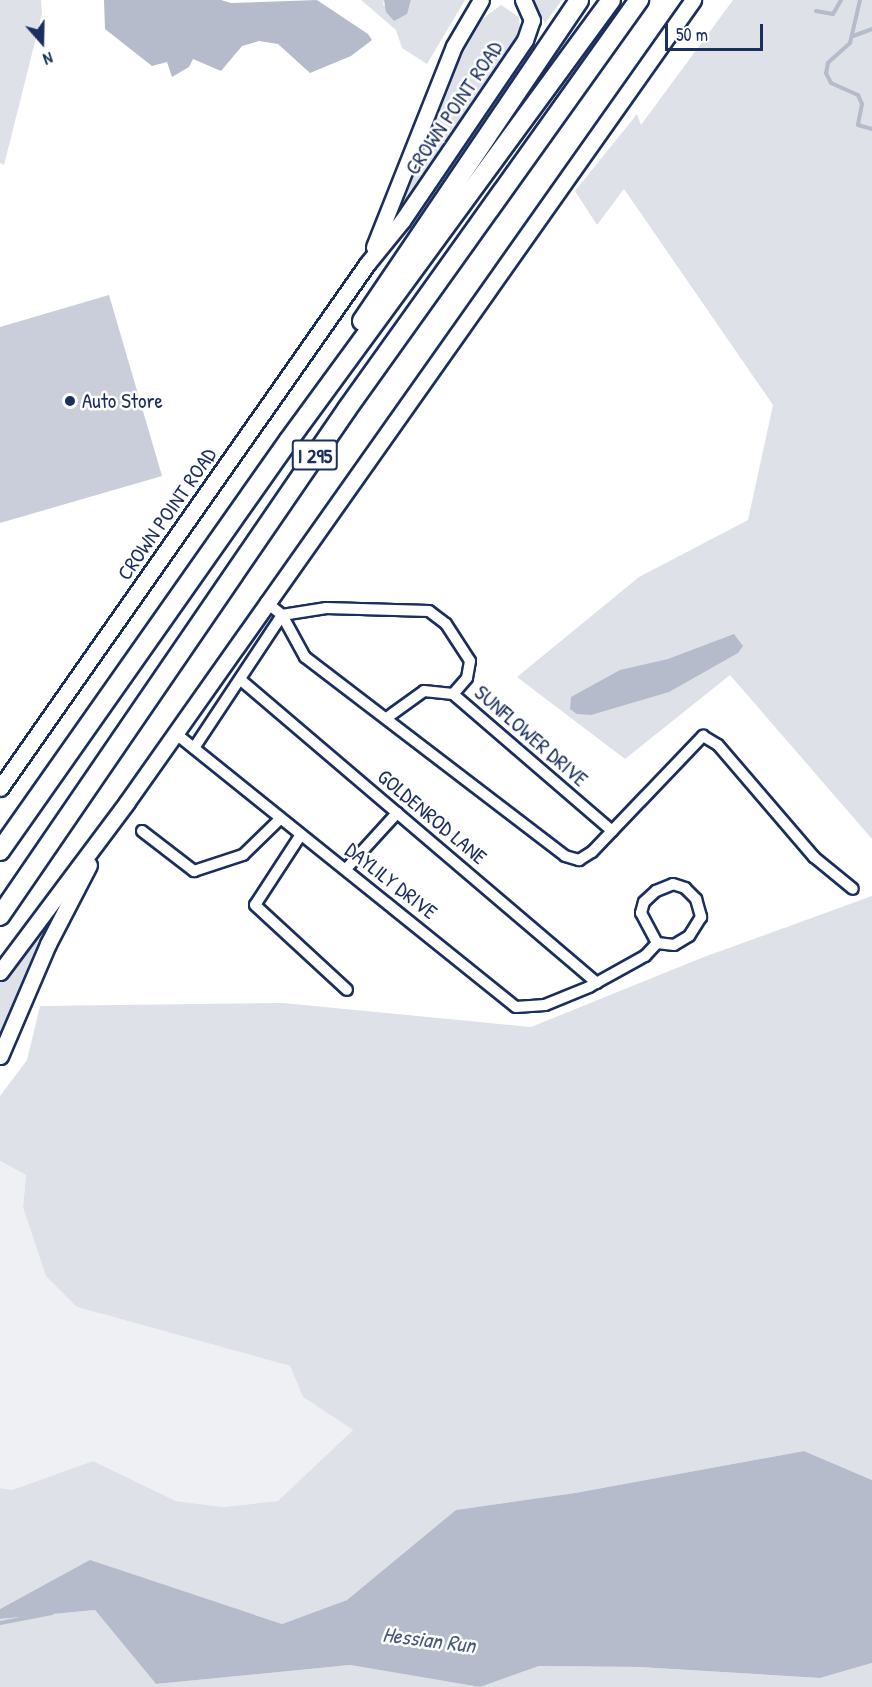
<!DOCTYPE html>
<html>
<head>
<meta charset="utf-8">
<style>
	body { margin:0 }
	#map { position:relative; width:872px; height:1687px; overflow:hidden; background:#fff; font-family:"Patrick Hand",sans-serif }
	div>[style] { position:absolute }
	[style*='--x'] { left:calc(var(--x)*1px); top:calc(var(--y)*1px); width:calc(var(--w)*1px); rotate:calc(var(--a)*1deg) }
	.built>* { inset:0; background:#eff0f4 }
	.green>* { inset:0; background:#dee1e7 }
	.water>* { inset:0; background:#b5bbca }
	.stream>* { height:4px; margin:-2px; padding:0 2px; transform-origin:2px; border-radius:2px; background:#b5bbca }
	.building>* { inset:0; background:#caceda }
	.roads { filter:drop-shadow(2px 0 #1b2f5e) drop-shadow(-2px 0 #1b2f5e) drop-shadow(0 2px #1b2f5e) drop-shadow(0 -2px #1b2f5e) }
	.street>* { height:10px; margin:-5px; padding:0 5px; transform-origin:5px; border-radius:5px; background:#fff }
	.secondary>* { height:15px; margin:-7.5px; padding:0 7.5px; transform-origin:7.5px; border-radius:7.5px; background:#fff }
	.highway>* { height:18px; margin:-9px; padding:0 9px; transform-origin:9px; border-radius:9px; background:#fff }
	.dots>* { width:16px; height:16px; translate:-50% -50%; box-sizing:border-box; border:3px solid #fff; border-radius:50% }
	span { translate:-50% -50%; white-space:nowrap; text-align:center; line-height:1.15; -webkit-text-stroke:5px #fff; paint-order:stroke }
	.shield-label span { padding:2px 4px; background:#fff; border:2px solid; border-radius:4px; -webkit-text-stroke-width:0 }
	.shield-label { font-size:20px; color:#1b2f5e; font-weight:700 }
	.street-label { font-size:21px; color:#1b2f5e }
	.poi-label { font-size:21px; color:#1b2f5e }
	.left { translate:0 -50%; text-align:left }
	.water-label { font-size:22px; color:#49597e; font-style:italic }
	.north { position:absolute; left:12px; top:12px; width:60px; height:60px; -webkit-text-stroke:4px #fff; paint-order:stroke; rotate:160deg; font-size:16px; font-weight:700; line-height:24px; text-align:center; color:#1b2f5e }
	.north::after { content:''; display:block; margin:auto; width:21px; height:27px; background:#1b2f5e; clip-path:polygon(50% 0,100% 100%,50% 72%,0 100%) }
	.scale { position:absolute; left:665px; top:24px; width:98px; height:27px; box-sizing:border-box; border:3px solid #1b2f5e; border-top:0; padding-left:8px; font-size:18px; line-height:21px; white-space:nowrap; color:#1b2f5e; -webkit-text-stroke:4px #fff; paint-order:stroke }
</style>
</head>
<body>
<div id="map">
	<div class="built">
		<i style="clip-path:polygon(0 1161px,26px 1175px,23px 1207px,77px 1307px,290px 1366px,303px 1397px,353px 1430px,279px 1501px,223px 1507px,176px 1501px,93px 1461px,12px 1490px,0 1488px)"></i>
	</div>
	<div class="green">
		<i style="clip-path:polygon(0 0,41px 0,42px 14px,4px 165px,0 163px)"></i>
		<i style="clip-path:polygon(361px 0,384px 0,383px 5px,409px 7px,411px 0,465px 0,427px 64px,402px 48px,396px 30px)"></i>
		<i style="clip-path:polygon(531px 0,562px 0,545px 23px)"></i>
		<i style="clip-path:polygon(733px 0,872px 0,872px 839px,730px 675px,625px 759px,517px 677px,639px 577px,748px 520px,773px 405px,624px 189px,597px 225px,575px 191px,637px 114px,641px 125px)"></i>
		<i style="clip-path:polygon(501px 5px,519px 17px,520px 27px,509px 52px,402px 208px,447px 82px,481px 20px)"></i>
		<i style="clip-path:polygon(872px 896px,872px 1480px,804px 1451px,575px 1493px,457px 1510px,347px 1600px,282px 1624px,90px 1561px,0 1609px,0 1488px,12px 1490px,93px 1461px,176px 1501px,223px 1507px,278px 1501px,353px 1430px,303px 1397px,290px 1366px,77px 1307px,46px 1276px,23px 1207px,26px 1175px,0 1161px,0 1096px,27px 1060px,40px 1006px,283px 1003px,531px 1027px,704px 957px)"></i>
		<i style="clip-path:polygon(55px 915px,0 1041px,0 982px,45px 921px)"></i>
		<i style="clip-path:polygon(95px 1610px,156px 1684px,350px 1665px,480px 1687px,539px 1666px,639px 1667px,820px 1678px,872px 1663px,872px 1687px,0 1687px,0 1619px)"></i>
	</div>
	<div class="water">
		<i style="clip-path:polygon(104px 0,221px 0,231px 3px,317px 0,368px 34px,372px 40px,351px 56px,310px 73px,278px 44px,259px 41px,242px 46px,221px 71px,193px 59px,189px 67px,172px 77px,167px 62px,152px 66px,105px 29px)"></i>
		<i style="clip-path:polygon(384px 0,411px 0,407px 14px,394px 21px,386px 12px)"></i>
		<i style="clip-path:polygon(734px 634px,743px 646px,738px 653px,669px 692px,591px 715px,577px 714px,570px 709px,571px 697px,620px 670px,668px 659px)"></i>
		<i style="clip-path:polygon(804px 1451px,872px 1480px,872px 1663px,820px 1678px,639px 1667px,539px 1666px,480px 1687px,350px 1665px,156px 1684px,95px 1610px,0 1619px,0 1609px,90px 1560px,282px 1624px,347px 1600px,456px 1510px,575px 1493px)"></i>
	</div>
	<div class="stream">
		<i style="--x:860;--y:0;--w:44;--a:103.1"></i>
		<i style="--x:850;--y:43;--w:30;--a:138"></i>
		<i style="--x:828;--y:63;--w:10;--a:101"></i>
		<i style="--x:826;--y:73;--w:11;--a:63"></i>
		<i style="--x:831;--y:83;--w:30;--a:24"></i>
		<i style="--x:858;--y:95;--w:10;--a:66"></i>
		<i style="--x:862;--y:104;--w:21;--a:101"></i>
		<i style="--x:858;--y:125;--w:15;--a:16"></i>
		<i style="--x:816;--y:11;--w:17;--a:10"></i>
		<i style="--x:833;--y:14;--w:16;--a:-60"></i>
		<i style="--x:853;--y:36;--w:20;--a:-20"></i>
		<i style="--x:0;--y:1623;--w:53;--a:-10.9"></i>
	</div>
	<div class="building">
		<i style="clip-path:polygon(109px 295px,162px 476px,0 523px,0 327px)"></i>
	</div>
	<div class="roads">
		<div class="street">
			<i style="--x:266;--y:602;--w:21;--a:39"></i>
			<i style="--x:282;--y:615;--w:48;--a:61.3"></i>
			<i style="--x:305;--y:657;--w:327;--a:37.4"></i>
			<i style="--x:565;--y:856;--w:15;--a:16"></i>
			<i style="--x:579;--y:860;--w:15;--a:-32"></i>
			<i style="--x:592;--y:852;--w:161;--a:-46.3"></i>
			<i style="--x:703;--y:736;--w:17;--a:31"></i>
			<i style="--x:718;--y:745;--w:148;--a:49.4"></i>
			<i style="--x:814;--y:857;--w:50;--a:39.4"></i>
			<i style="--x:242;--y:681;--w:466;--a:40.4"></i>
			<i style="--x:388;--y:717;--w:44;--a:-35.8"></i>
			<i style="--x:424;--y:691;--w:29;--a:6"></i>
			<i style="--x:453;--y:694;--w:210;--a:40.7"></i>
			<i style="--x:175;--y:733;--w:437;--a:38.8"></i>
			<i style="--x:516;--y:1007;--w:29;--a:-4"></i>
			<i style="--x:545;--y:1005;--w:48;--a:-22.2"></i>
			<i style="--x:589;--y:987;--w:64;--a:-29"></i>
			<i style="--x:645;--y:956;--w:18;--a:-47"></i>
			<i style="--x:194;--y:748;--w:159;--a:-56.5"></i>
			<i style="--x:282;--y:615;--w:45;--a:-9"></i>
			<i style="--x:326;--y:608;--w:103;--a:1.7"></i>
			<i style="--x:429;--y:611;--w:21;--a:37"></i>
			<i style="--x:446;--y:624;--w:44;--a:57"></i>
			<i style="--x:470;--y:661;--w:17;--a:100"></i>
			<i style="--x:467;--y:678;--w:21;--a:131"></i>
			<i style="--x:142;--y:831;--w:66;--a:37.6"></i>
			<i style="--x:194;--y:871;--w:52;--a:-18.1"></i>
			<i style="--x:243;--y:855;--w:52;--a:-44.2"></i>
			<i style="--x:300;--y:836;--w:82;--a:123.1"></i>
			<i style="--x:255;--y:905;--w:125;--a:42.7"></i>
			<i style="--x:346;--y:869;--w:76;--a:-47.7"></i>
			<i style="--x:673;--y:884;--w:13;--a:18"></i>
			<i style="--x:685;--y:888;--w:16;--a:45"></i>
			<i style="--x:696;--y:899;--w:19;--a:74"></i>
			<i style="--x:701;--y:917;--w:22;--a:122"></i>
			<i style="--x:689;--y:936;--w:17;--a:149"></i>
			<i style="--x:674;--y:945;--w:17;--a:-173"></i>
			<i style="--x:657;--y:943;--w:34;--a:-118"></i>
			<i style="--x:641;--y:913;--w:11;--a:-75"></i>
			<i style="--x:644;--y:902;--w:16;--a:-43"></i>
			<i style="--x:656;--y:891;--w:18;--a:-22"></i>
		</div>
		<div class="secondary">
			<i style="--x:374;--y:247;--w:216;--a:-68.3"></i>
			<i style="--x:454;--y:46;--w:53;--a:-59.6"></i>
			<i style="--x:0;--y:788;--w:640;--a:-54.99"></i>
			<i style="--x:367;--y:264;--w:55;--a:-50.9"></i>
			<i style="--x:402;--y:221;--w:219;--a:-55.8"></i>
			<i style="--x:525;--y:40;--w:21;--a:-71"></i>
			<i style="--x:532;--y:20;--w:22;--a:-114"></i>
			<i style="--x:0;--y:972;--w:212;--a:-53.2"></i>
			<i style="--x:127;--y:802;--w:982;--a:-54.79"></i>
			<i style="--x:0;--y:1056;--w:122;--a:-66.8"></i>
			<i style="--x:48;--y:944;--w:89;--a:-62.6"></i>
		</div>
		<div class="highway">
			<i style="--x:362;--y:321;--w:387;--a:-55.9"></i>
			<i style="--x:0;--y:851;--w:502;--a:-54.89"></i>
			<i style="--x:289;--y:440;--w:545;--a:-53.8"></i>
			<i style="--x:0;--y:916;--w:614;--a:-55.61"></i>
			<i style="--x:347;--y:409;--w:503;--a:-54.48"></i>
		</div>
	</div>
	<div class="dots">
		<i style="left:70px;top:401px;background:#1b2f5e"></i>
	</div>
	<div class="shield-label">
		<span style="left:315px;top:455px">I 295</span>
	</div>
	<div class="street-label">
		<span style="left:454px;top:108px;rotate:-56deg">CROWN POINT ROAD</span>
		<span style="left:167px;top:514px;rotate:-55deg">CROWN POINT ROAD</span>
		<span style="left:531px;top:736px;rotate:41deg">SUNFLOWER DRIVE</span>
		<span style="left:432px;top:817px;rotate:40deg">GOLDENROD LANE</span>
		<span style="left:391px;top:881px;rotate:38deg">DAYLILY DRIVE</span>
	</div>
	<div class="poi-label">
		<span class="left" style="left:82px;top:401px">Auto Store</span>
	</div>
	<div class="water-label">
		<span style="left:429px;top:1640px;rotate:7deg">Hessian Run</span>
	</div>
	<div class="north">N</div>
	<div class="scale">50 m</div>
</div>
</body>
</html>
